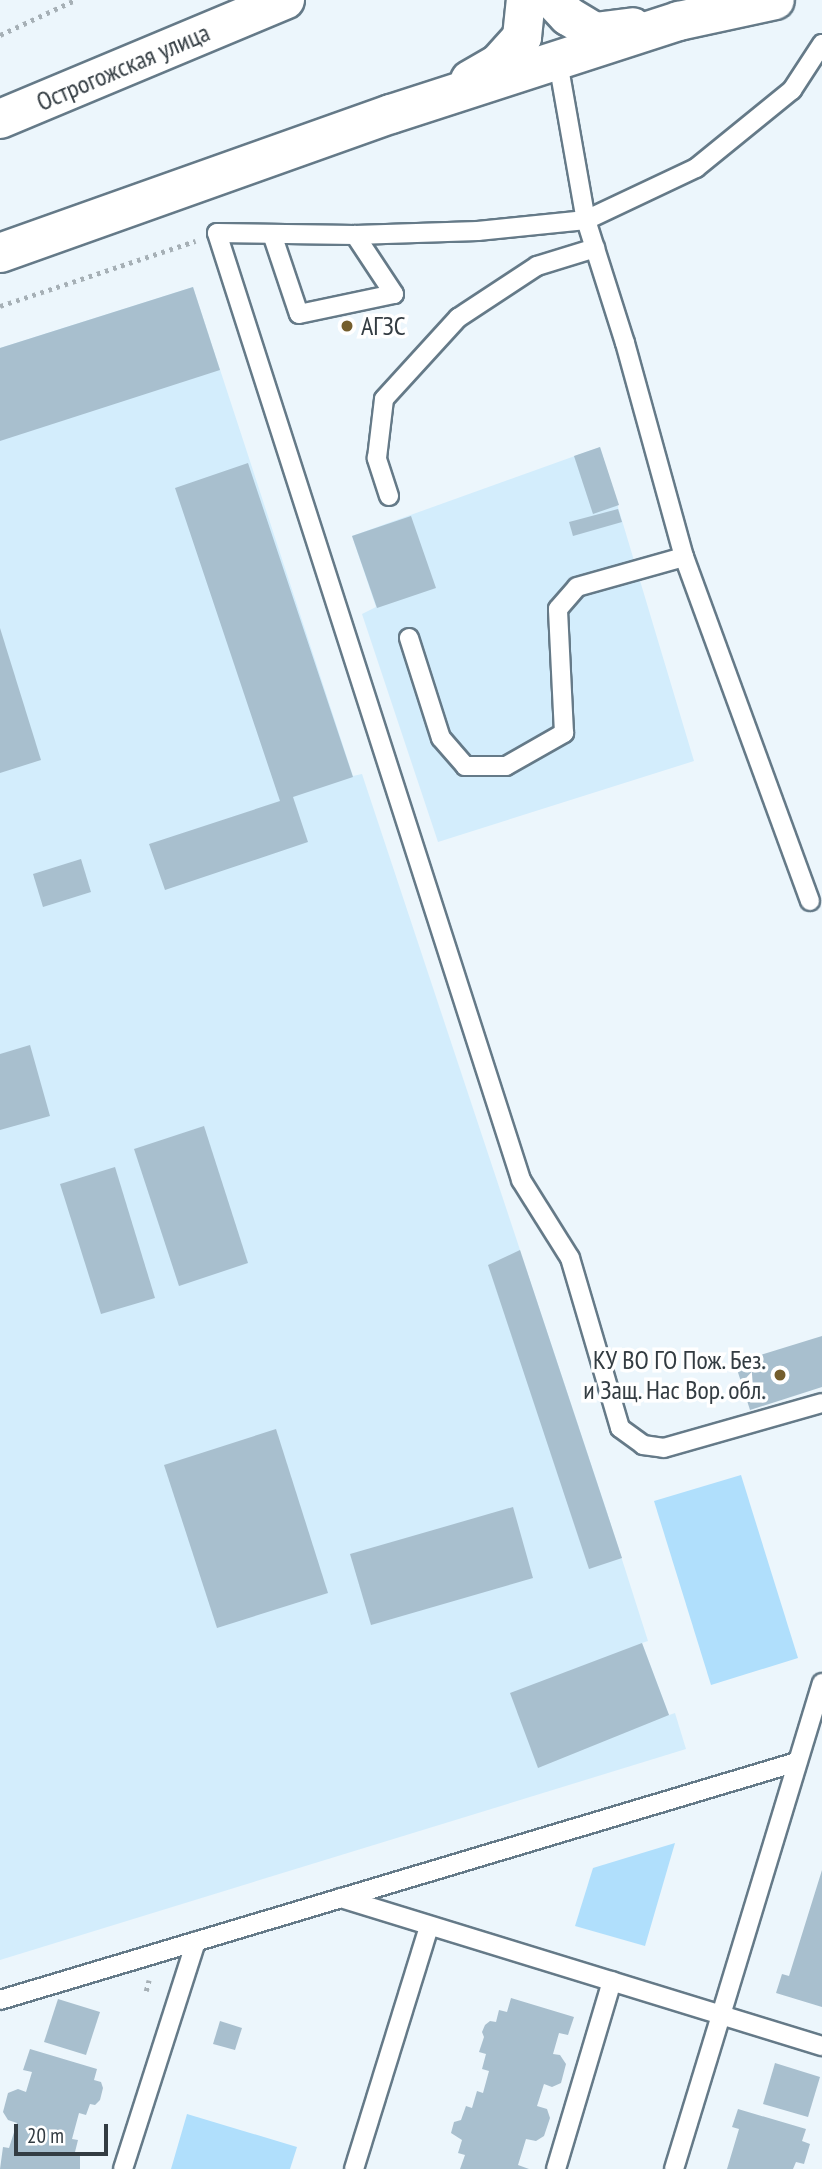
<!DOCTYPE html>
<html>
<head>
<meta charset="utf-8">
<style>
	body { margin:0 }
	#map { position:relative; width:822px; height:2169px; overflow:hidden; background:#ecf6fc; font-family:"PT Sans Narrow",sans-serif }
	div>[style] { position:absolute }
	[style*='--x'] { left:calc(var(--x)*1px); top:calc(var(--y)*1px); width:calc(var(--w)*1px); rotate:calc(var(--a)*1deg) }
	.built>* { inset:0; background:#d3edfc }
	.green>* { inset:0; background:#b0dffc }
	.building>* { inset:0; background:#a8bfce }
	.path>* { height:4.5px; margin-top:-2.25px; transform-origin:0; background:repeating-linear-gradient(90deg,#a6b0b6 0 3.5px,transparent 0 8.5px) }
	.roads { filter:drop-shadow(2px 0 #657a88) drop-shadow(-2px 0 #657a88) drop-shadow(0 2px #657a88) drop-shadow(0 -2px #657a88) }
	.service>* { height:18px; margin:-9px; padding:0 9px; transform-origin:9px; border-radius:9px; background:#fff }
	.tertiary>* { height:38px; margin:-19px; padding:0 19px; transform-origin:19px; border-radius:19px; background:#fff }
	.dots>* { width:19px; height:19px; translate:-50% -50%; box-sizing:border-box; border:4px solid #fff; border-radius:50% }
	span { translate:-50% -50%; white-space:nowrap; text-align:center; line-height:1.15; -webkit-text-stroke:7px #fff; paint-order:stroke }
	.street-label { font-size:26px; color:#333c42 }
	.poi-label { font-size:26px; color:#333c42 }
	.left { translate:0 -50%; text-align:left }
	.right { translate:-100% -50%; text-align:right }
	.scale { position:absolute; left:14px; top:2124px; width:94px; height:32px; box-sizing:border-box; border:4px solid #333c42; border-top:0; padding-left:9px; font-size:21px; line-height:24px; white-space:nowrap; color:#333c42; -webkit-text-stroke:5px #fff; paint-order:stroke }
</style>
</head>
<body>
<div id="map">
	<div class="built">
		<i style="clip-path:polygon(193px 287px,353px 776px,362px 774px,605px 1506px,648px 1641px,642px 1643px,669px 1715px,675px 1713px,686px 1749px,0 1960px,0 348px)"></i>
		<i style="clip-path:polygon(600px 447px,694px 761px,438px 842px,362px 614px,376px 607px,352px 536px)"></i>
	</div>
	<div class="green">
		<i style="clip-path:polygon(741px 1475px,798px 1658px,711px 1685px,654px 1501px)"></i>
		<i style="clip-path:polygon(675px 1843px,645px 1946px,575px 1926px,593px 1868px)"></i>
		<i style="clip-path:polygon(187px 2114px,297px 2147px,290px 2169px,171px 2169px)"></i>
	</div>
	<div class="building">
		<i style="clip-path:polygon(193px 287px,220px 370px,0 441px,0 348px)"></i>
		<i style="clip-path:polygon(600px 447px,619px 505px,593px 514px,574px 456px)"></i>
		<i style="clip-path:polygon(248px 463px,353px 777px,293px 797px,308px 842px,165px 890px,149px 844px,280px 801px,175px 488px)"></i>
		<i style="clip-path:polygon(618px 509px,622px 522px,573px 536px,569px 522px)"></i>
		<i style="clip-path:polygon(411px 516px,436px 588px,377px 608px,352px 536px)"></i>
		<i style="clip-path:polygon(0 628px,41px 760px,0 773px)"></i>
		<i style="clip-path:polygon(81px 859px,91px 892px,43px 907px,33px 874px)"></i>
		<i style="clip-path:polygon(30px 1045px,50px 1116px,0 1130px,0 1054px)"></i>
		<i style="clip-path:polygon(204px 1126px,248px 1263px,179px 1286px,134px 1149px)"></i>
		<i style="clip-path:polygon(115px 1167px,155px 1298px,101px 1314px,60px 1184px)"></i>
		<i style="clip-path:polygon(520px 1250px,622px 1558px,589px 1569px,488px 1265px)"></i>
		<i style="clip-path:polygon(822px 1336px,822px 1387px,750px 1410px,735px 1363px)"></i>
		<i style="clip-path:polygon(276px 1429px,328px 1593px,217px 1628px,164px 1465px)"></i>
		<i style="clip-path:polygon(513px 1507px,533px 1578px,371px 1625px,350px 1554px)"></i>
		<i style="clip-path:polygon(642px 1643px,669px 1715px,538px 1768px,510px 1693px)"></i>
		<i style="clip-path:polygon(822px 1870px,822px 2007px,776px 1993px,782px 1974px,789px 1976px)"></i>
		<i style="clip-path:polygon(511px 1998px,574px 2017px,568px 2035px,559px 2033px,553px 2054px,560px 2055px,566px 2064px,561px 2083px,552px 2087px,544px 2084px,537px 2106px,547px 2109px,550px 2118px,544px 2136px,536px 2141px,526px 2139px,518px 2165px,529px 2169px,460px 2169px,465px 2155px,458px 2153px,462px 2140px,451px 2133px,454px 2122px,461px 2120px,466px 2106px,472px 2108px,477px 2091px,483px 2093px,489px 2071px,482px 2069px,486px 2054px,479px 2052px,484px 2037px,482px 2032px,485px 2025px,490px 2021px,496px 2022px,499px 2010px,507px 2012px)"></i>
		<i style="clip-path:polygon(58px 1999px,100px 2012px,86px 2055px,44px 2042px)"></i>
		<i style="clip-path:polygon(220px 2021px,242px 2028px,235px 2050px,213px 2044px)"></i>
		<i style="clip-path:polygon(30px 2049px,97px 2069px,94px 2080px,101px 2082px,103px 2088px,100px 2100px,95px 2105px,90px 2104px,86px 2115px,79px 2113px,72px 2139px,78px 2140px,75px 2152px,80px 2154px,80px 2169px,0 2169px,3px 2147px,9px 2148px,17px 2123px,8px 2120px,3px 2112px,8px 2093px,18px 2089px,26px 2092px,32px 2072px,23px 2070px)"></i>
		<i style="clip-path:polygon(775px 2063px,820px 2077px,808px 2117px,763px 2104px)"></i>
		<i style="clip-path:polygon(738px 2109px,806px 2129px,802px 2141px,810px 2144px,804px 2164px,796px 2162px,793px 2169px,727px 2169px,739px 2129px,732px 2127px)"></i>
	</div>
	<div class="path">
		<i style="--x:0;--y:35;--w:83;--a:-25"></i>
		<i style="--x:0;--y:306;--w:206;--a:-18.4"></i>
		<i style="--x:146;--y:1991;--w:11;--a:-75"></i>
	</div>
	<div class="roads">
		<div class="service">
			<i style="--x:558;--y:62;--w:160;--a:80"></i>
			<i style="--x:586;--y:220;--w:109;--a:174.2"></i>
			<i style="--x:478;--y:231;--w:123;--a:178.1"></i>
			<i style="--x:355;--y:235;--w:138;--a:-179.2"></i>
			<i style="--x:217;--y:233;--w:995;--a:72.2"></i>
			<i style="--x:521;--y:1180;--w:92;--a:57.9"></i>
			<i style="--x:570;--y:1258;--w:177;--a:73.6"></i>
			<i style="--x:620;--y:1428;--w:29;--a:36"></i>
			<i style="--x:643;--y:1445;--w:21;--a:8"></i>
			<i style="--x:664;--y:1448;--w:164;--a:-15.9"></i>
			<i style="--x:272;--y:234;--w:84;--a:71.4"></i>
			<i style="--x:299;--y:314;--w:97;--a:-11.9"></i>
			<i style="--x:394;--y:294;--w:71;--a:-123.5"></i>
			<i style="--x:389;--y:496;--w:40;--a:-108"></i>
			<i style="--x:377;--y:458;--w:59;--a:-83.2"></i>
			<i style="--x:384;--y:399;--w:110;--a:-47.6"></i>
			<i style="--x:458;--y:318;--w:95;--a:-33.4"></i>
			<i style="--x:537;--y:266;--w:61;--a:-17.2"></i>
			<i style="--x:409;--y:638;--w:105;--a:72.3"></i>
			<i style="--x:441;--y:738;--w:37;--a:49"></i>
			<i style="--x:465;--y:766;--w:41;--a:0"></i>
			<i style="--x:506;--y:766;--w:67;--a:-29.6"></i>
			<i style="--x:564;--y:733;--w:124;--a:-92.8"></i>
			<i style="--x:558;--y:609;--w:29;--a:-49"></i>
			<i style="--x:577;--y:587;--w:111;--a:-15.7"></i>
			<i style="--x:810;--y:901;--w:366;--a:-110.1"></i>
			<i style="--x:684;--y:557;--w:222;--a:-105.4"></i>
			<i style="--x:625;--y:343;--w:129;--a:-107.6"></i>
			<i style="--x:586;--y:220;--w:122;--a:-25.3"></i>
			<i style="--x:696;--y:168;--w:124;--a:-39.1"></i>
			<i style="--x:792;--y:90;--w:55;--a:-56.9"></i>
			<i style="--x:341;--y:1898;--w:398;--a:17.1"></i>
			<i style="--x:721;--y:2015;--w:347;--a:-73.1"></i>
			<i style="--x:0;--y:2000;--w:832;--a:-16.63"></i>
			<i style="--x:123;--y:2169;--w:239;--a:-72.2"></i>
			<i style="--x:354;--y:2169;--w:254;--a:-72.8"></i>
			<i style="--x:556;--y:2169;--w:196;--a:-73.4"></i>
			<i style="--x:674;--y:2169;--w:161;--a:-73"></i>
			<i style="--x:721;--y:2015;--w:106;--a:17.1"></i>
		</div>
		<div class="tertiary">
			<i style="--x:553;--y:0;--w:22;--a:47"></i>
			<i style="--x:568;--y:16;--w:31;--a:31"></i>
			<i style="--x:595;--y:32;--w:38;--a:-7"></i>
			<i style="--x:470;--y:80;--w:32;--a:-30"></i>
			<i style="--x:498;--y:64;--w:36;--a:-48"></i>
			<i style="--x:522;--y:37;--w:37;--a:-84"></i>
			<i style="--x:0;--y:119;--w:309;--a:-22.7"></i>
			<i style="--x:0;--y:253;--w:415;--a:-19.6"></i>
			<i style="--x:391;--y:114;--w:303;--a:-17.9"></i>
			<i style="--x:679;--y:21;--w:98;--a:-12.3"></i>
		</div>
	</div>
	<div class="dots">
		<i style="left:347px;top:326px;background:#745e2d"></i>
		<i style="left:780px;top:1375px;background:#745e2d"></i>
	</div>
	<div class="street-label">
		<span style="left:123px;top:67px;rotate:-23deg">Острогожская улица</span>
	</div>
	<div class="poi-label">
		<span class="left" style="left:361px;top:326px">АГЗС</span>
		<span class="right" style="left:766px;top:1375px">КУ ВО ГО Пож. Без.<br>и Защ. Нас Вор. обл.</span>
	</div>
	<div class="scale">20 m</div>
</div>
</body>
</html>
